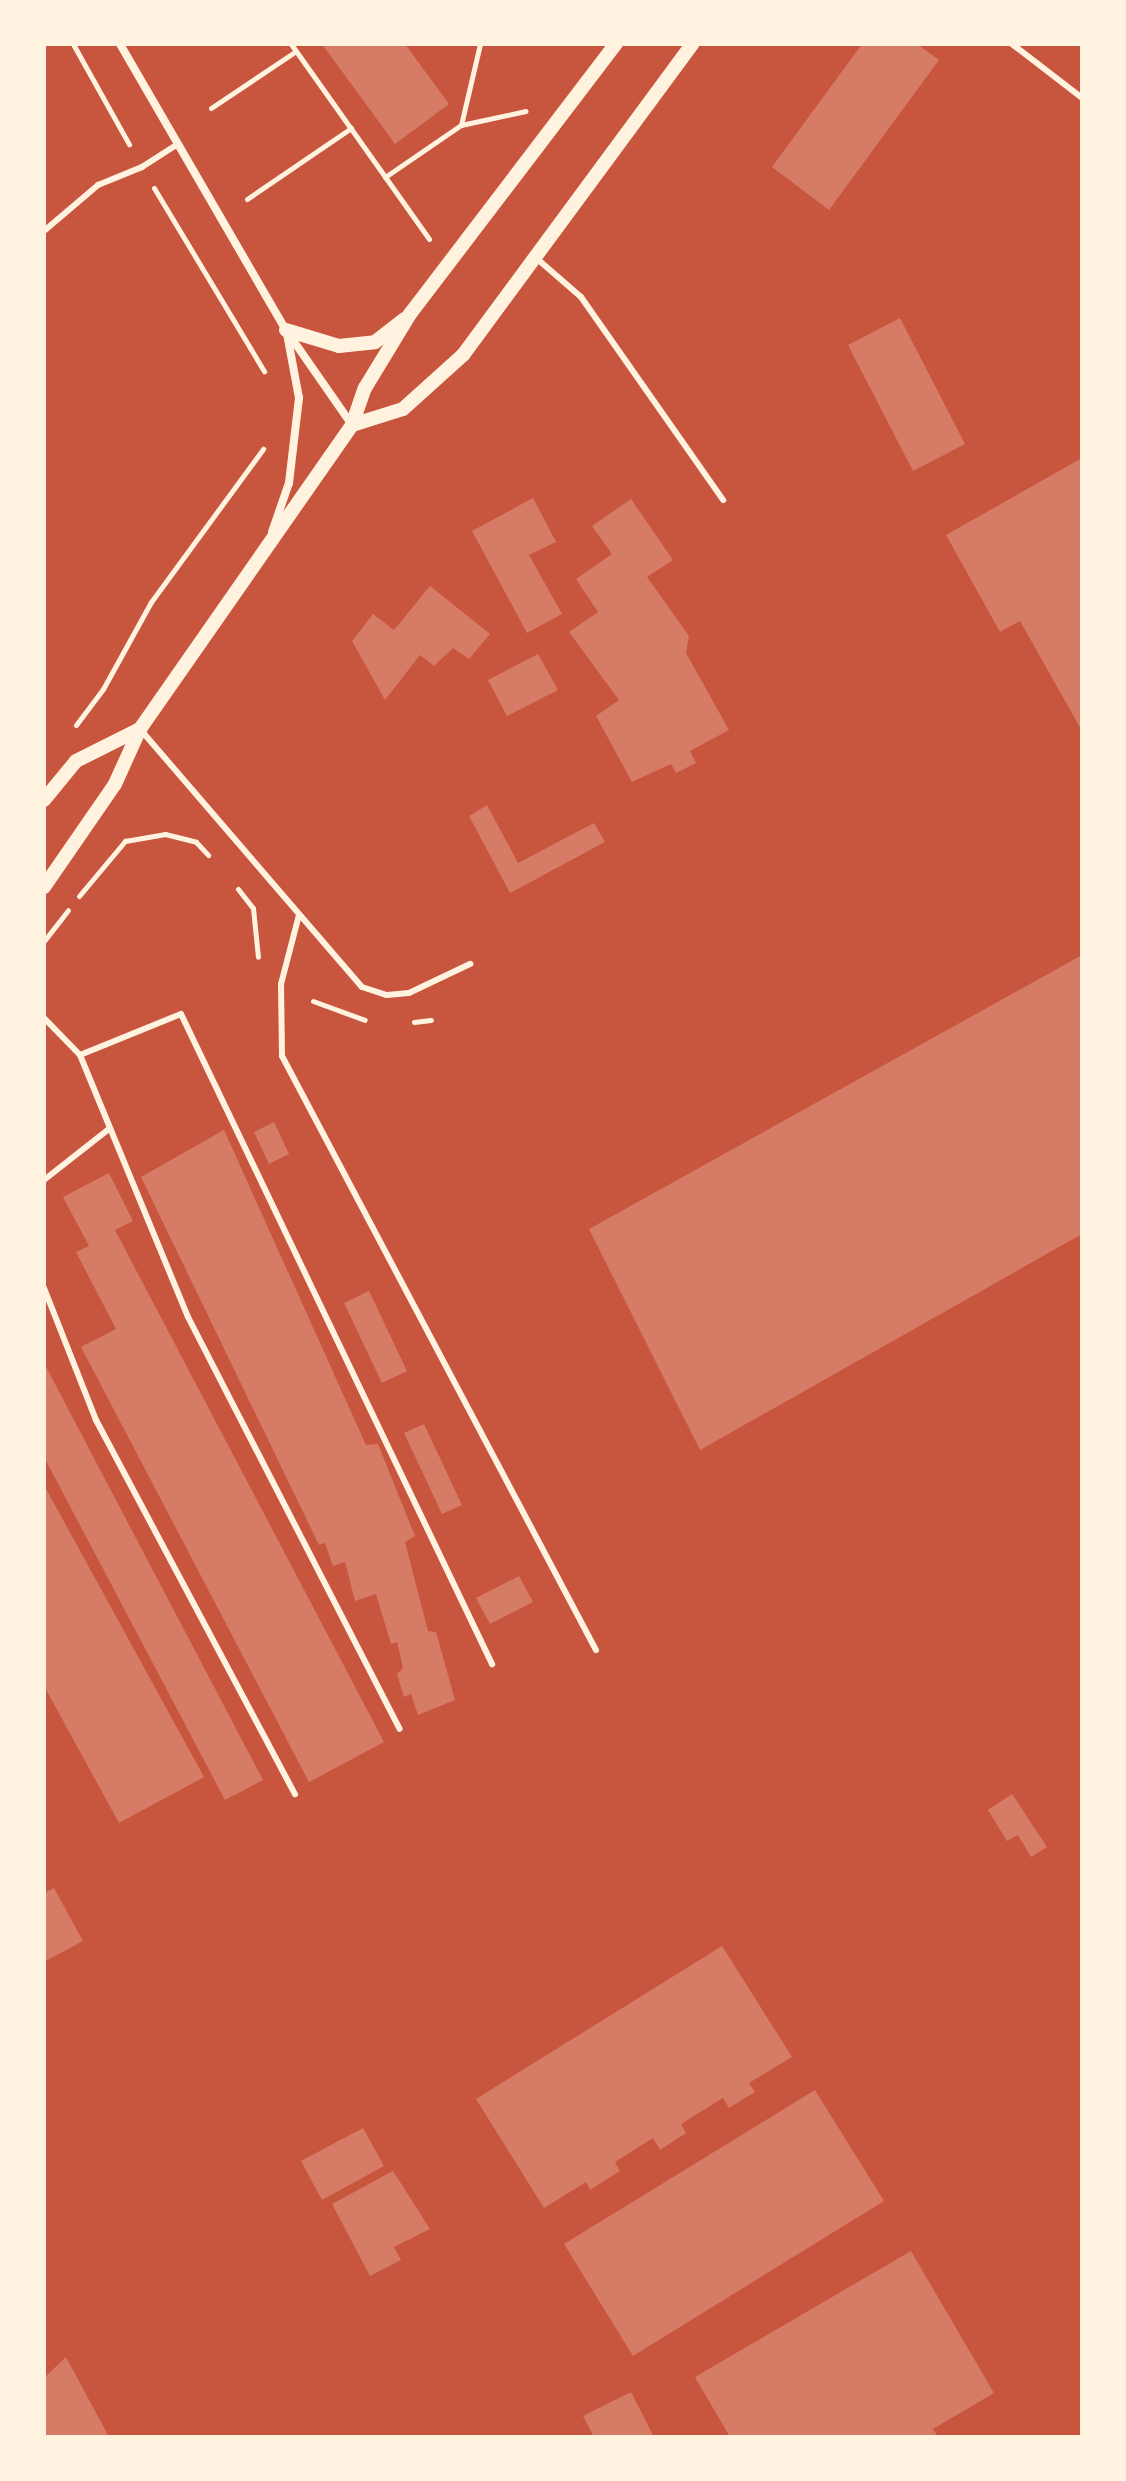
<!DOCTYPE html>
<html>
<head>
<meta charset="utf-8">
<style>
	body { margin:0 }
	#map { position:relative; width:1126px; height:2481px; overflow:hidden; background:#c8553d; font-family:Overpass,sans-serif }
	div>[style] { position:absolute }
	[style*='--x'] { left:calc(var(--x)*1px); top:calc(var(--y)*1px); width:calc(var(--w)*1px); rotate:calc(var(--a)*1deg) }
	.building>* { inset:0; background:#d67c66 }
	.path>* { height:5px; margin:-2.5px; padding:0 2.5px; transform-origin:2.5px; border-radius:2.5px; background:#fff3e0 }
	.service>* { height:6px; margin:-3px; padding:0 3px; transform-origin:3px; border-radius:3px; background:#fff3e0 }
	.minor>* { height:8px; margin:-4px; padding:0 4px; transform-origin:4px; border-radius:4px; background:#fff3e0 }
	.tertiary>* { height:14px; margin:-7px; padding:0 7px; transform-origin:7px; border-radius:7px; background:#fff3e0 }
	span { translate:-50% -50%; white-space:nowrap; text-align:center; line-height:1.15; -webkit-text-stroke:8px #fff3e0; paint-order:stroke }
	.frame { position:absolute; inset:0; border:46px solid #fff3e0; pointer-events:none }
</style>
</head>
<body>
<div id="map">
	<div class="building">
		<i style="clip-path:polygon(322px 44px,405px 44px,449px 104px,395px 144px)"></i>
		<i style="clip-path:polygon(862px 44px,917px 44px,939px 60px,829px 210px,772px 167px)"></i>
		<i style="clip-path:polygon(900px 318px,965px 444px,913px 471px,848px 345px)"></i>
		<i style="clip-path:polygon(1082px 458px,1082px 731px,1020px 621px,1000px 632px,946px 535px)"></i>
		<i style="clip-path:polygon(533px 498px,556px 542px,529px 555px,562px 614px,527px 633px,472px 531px)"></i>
		<i style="clip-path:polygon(631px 499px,673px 560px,647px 577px,689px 636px,686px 653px,729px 730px,690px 751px,696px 763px,676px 773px,671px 764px,632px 782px,596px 716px,619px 700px,569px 632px,598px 612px,576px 579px,612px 554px,592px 526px)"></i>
		<i style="clip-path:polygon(430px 586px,490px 634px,469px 659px,453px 648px,434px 666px,420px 655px,385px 700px,352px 641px,373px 614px,394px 630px)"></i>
		<i style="clip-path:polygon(538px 654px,558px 690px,507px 716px,488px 680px)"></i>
		<i style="clip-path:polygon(487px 805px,518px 863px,594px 823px,605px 842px,510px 893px,469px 816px)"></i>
		<i style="clip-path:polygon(1082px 955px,1082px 1234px,700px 1450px,589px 1229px)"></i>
		<i style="clip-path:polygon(274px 1122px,289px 1154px,269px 1164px,254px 1132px)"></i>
		<i style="clip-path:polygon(224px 1130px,366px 1445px,378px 1444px,415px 1536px,405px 1542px,428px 1631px,436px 1632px,455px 1700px,418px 1715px,411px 1694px,404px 1697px,397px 1674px,403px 1668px,397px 1642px,391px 1644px,376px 1594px,355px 1601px,345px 1562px,333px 1566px,325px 1543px,319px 1545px,141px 1177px)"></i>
		<i style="clip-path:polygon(109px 1173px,133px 1221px,115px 1230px,384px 1742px,309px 1782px,81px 1347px,116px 1329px,76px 1252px,89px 1246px,63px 1197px)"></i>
		<i style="clip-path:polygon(369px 1291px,407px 1371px,382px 1383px,344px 1303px)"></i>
		<i style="clip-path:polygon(44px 1363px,263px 1780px,225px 1800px,44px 1457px)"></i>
		<i style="clip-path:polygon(424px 1424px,462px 1505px,442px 1514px,404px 1433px)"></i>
		<i style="clip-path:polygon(44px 1485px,204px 1777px,119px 1823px,44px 1686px)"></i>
		<i style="clip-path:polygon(519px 1576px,533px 1602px,490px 1624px,476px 1598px)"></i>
		<i style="clip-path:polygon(1012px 1794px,1047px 1847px,1031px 1857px,1018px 1835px,1007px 1841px,988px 1810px)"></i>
		<i style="clip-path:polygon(54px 1888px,83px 1941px,44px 1962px,44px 1893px)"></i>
		<i style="clip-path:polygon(722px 1946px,792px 2057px,749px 2083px,755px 2092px,729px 2108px,723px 2098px,681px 2124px,686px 2133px,660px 2150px,653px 2138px,615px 2162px,620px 2171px,590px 2190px,586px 2182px,544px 2208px,476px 2099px)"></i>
		<i style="clip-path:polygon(815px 2090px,884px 2201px,633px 2356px,564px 2244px)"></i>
		<i style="clip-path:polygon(363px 2128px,384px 2166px,322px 2200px,301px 2161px)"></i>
		<i style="clip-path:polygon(393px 2171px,430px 2229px,394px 2247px,401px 2260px,370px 2276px,332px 2204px)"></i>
		<i style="clip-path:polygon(911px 2251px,994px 2393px,933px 2429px,938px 2437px,730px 2437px,695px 2377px)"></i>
		<i style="clip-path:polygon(66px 2357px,109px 2437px,44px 2437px,44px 2378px)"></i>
		<i style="clip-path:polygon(631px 2392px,654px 2437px,594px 2437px,583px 2416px)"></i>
	</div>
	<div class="path">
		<i style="--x:73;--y:44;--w:115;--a:60.8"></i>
		<i style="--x:291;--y:44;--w:239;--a:54.7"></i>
		<i style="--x:211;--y:108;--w:102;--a:-33.8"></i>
		<i style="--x:461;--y:125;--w:83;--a:-76.8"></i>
		<i style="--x:385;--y:177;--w:92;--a:-34.4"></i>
		<i style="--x:461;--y:125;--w:66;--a:-12.2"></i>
		<i style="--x:154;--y:188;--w:214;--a:59"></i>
		<i style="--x:247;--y:199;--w:126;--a:-34.3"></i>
		<i style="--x:76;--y:725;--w:45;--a:-53.1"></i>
		<i style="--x:103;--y:689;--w:99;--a:-61.1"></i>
		<i style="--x:151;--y:602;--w:190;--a:-53.8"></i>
		<i style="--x:238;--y:889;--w:24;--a:52"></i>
		<i style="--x:253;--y:908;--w:49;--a:84.2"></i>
		<i style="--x:79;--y:896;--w:72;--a:-50.1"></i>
		<i style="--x:125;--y:841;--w:41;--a:-9.9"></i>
		<i style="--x:165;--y:834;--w:32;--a:14"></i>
		<i style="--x:196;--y:842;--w:18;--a:47"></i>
		<i style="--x:44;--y:941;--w:39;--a:-52"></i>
		<i style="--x:313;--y:1001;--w:55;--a:20.1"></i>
		<i style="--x:414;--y:1022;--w:17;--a:-7"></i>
	</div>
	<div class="service">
		<i style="--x:1012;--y:44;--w:88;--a:37.6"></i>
		<i style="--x:44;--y:231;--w:71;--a:-40.4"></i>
		<i style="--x:98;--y:185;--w:48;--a:-22.2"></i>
		<i style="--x:142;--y:167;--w:43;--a:-32.6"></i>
		<i style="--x:535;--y:257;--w:61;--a:41"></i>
		<i style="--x:581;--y:297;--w:248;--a:55"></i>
		<i style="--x:140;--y:729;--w:340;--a:49.3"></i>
		<i style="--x:362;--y:987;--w:26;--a:18"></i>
		<i style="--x:387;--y:995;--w:22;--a:-5"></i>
		<i style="--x:409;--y:993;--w:68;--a:-25.4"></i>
		<i style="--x:299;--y:915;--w:71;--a:104.6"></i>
		<i style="--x:281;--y:984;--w:72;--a:89.2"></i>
		<i style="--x:282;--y:1056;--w:672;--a:62.14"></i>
		<i style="--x:44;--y:1018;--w:52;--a:45.8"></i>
		<i style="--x:80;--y:1055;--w:109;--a:-22.1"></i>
		<i style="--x:181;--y:1014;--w:721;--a:64.43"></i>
		<i style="--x:80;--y:1055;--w:283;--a:67.6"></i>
		<i style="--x:188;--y:1317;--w:463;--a:62.8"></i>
		<i style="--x:44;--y:1180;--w:84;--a:-38.2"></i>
		<i style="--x:44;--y:1288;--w:142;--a:68.5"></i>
		<i style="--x:96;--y:1420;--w:424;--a:62"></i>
	</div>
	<div class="minor">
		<i style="--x:120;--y:44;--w:331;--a:59.9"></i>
		<i style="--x:286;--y:330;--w:116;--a:55.2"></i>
		<i style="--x:272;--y:532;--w:52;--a:-70.9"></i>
		<i style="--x:289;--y:483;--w:86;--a:-83.3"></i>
		<i style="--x:299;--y:398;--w:65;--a:-100.6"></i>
	</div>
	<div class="tertiary">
		<i style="--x:286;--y:330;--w:55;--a:16.8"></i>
		<i style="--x:339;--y:346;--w:36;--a:-6"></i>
		<i style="--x:375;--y:342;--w:37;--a:-38"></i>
		<i style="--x:352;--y:425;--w:53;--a:-17.4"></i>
		<i style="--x:403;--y:409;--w:81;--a:-42"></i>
		<i style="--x:463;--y:355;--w:386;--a:-53.6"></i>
		<i style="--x:44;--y:800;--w:50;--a:-50.6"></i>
		<i style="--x:76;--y:761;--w:72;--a:-26.6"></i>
		<i style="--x:44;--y:887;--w:125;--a:-55.4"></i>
		<i style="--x:115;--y:784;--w:60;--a:-65.6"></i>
		<i style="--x:140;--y:729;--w:371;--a:-55.1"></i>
		<i style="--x:352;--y:425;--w:39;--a:-71"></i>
		<i style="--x:365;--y:388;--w:87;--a:-58.7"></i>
		<i style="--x:410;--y:314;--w:340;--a:-52.7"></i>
	</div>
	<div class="frame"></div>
</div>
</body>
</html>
